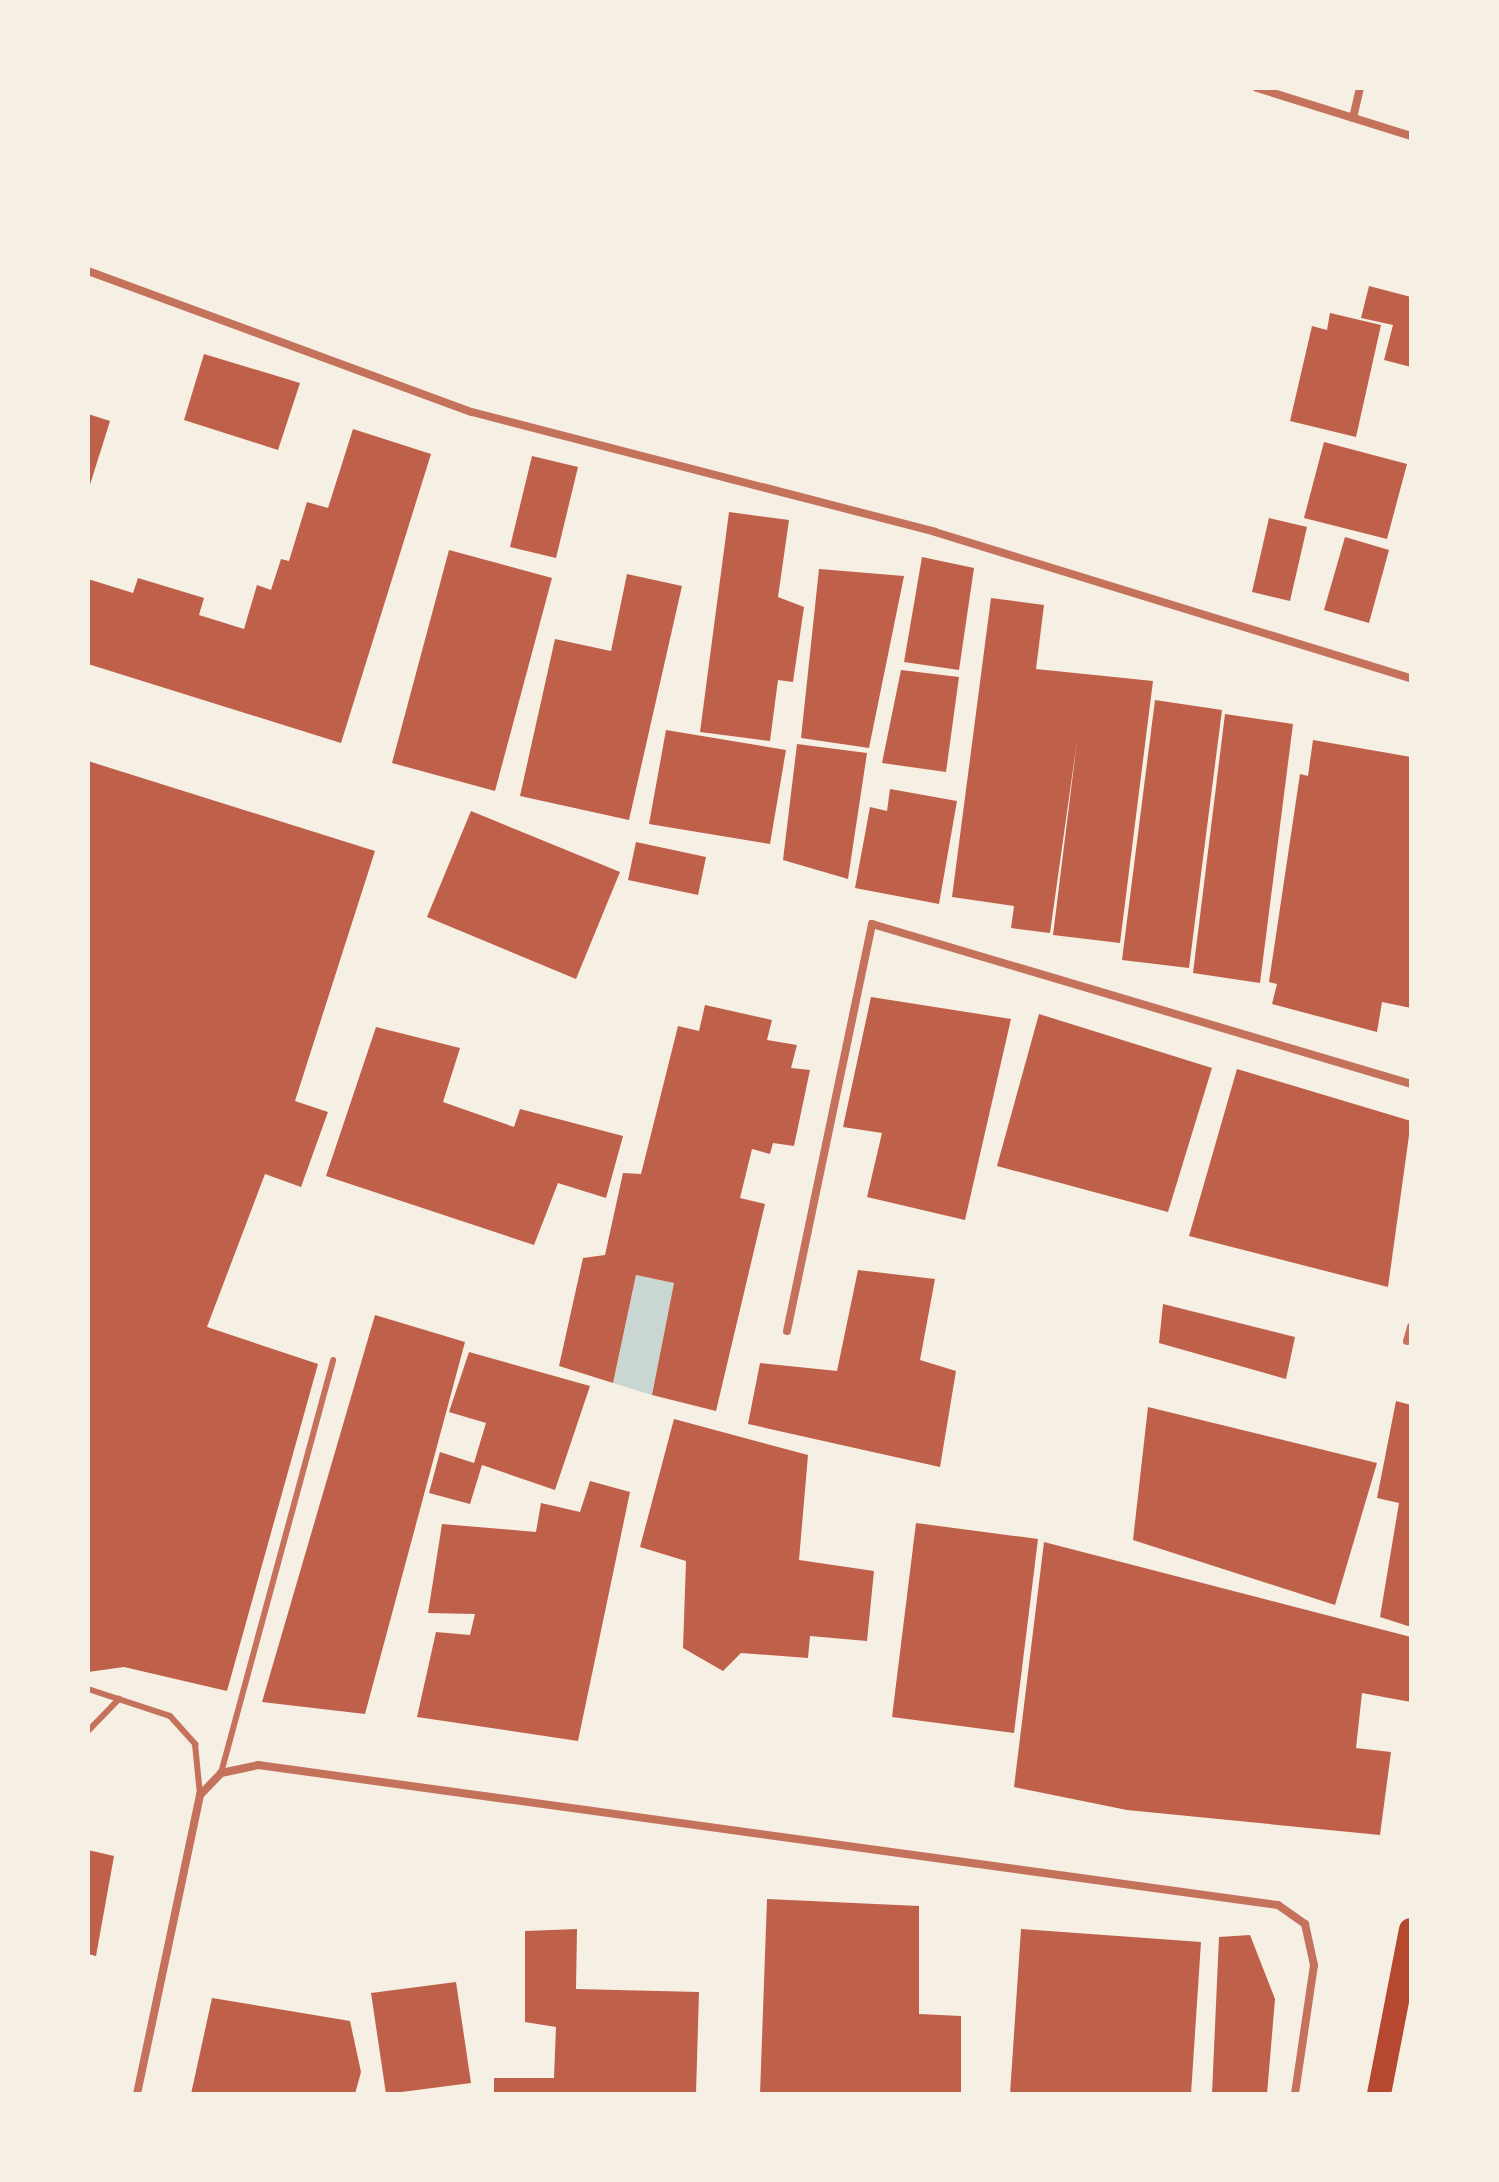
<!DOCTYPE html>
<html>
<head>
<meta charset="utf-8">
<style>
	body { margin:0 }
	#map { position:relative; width:1499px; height:2182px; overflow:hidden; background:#f6efe4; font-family:"DM Sans",sans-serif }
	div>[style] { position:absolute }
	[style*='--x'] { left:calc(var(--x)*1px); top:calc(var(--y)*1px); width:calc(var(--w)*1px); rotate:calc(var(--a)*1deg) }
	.water>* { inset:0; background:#c9d6d2 }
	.building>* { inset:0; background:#bf614a }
	.service>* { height:6px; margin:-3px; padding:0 3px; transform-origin:3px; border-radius:3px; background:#c5725c }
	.minor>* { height:8px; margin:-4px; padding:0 4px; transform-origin:4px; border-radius:4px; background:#c5725c }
	.motorway>* { height:24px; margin:-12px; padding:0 12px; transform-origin:12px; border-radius:12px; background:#b5482f }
	span { translate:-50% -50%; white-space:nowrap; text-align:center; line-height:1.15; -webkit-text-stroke:7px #f6efe4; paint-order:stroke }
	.frame { position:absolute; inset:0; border:90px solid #f6efe4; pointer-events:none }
</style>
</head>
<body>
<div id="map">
	<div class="water">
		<i style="clip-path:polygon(636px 1275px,674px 1283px,652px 1395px,613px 1383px)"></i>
	</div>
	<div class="building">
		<i style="clip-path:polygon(1369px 286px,1411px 297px,1411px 367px,1384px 360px,1393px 325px,1361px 318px)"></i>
		<i style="clip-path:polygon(1330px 313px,1381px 325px,1356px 437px,1290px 421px,1312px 326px,1327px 330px)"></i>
		<i style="clip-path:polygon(204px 354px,300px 383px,278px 450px,184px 420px)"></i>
		<i style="clip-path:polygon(88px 414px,110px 421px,89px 488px,88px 488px)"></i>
		<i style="clip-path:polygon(353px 429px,431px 454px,341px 743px,88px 664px,88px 579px,133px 593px,138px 578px,204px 598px,199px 615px,244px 629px,257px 585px,271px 590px,281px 559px,289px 561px,307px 502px,328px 508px)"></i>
		<i style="clip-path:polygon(1324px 442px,1407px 464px,1387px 539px,1304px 518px)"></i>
		<i style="clip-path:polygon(532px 456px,578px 467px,556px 558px,510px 547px)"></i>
		<i style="clip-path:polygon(729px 512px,789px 520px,778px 597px,804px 607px,793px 682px,778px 680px,770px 741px,700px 732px)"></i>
		<i style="clip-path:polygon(1269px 518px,1307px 527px,1290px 601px,1252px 592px)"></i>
		<i style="clip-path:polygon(1345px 537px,1389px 550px,1369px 623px,1324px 610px)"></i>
		<i style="clip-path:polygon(449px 550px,552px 578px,495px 791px,392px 763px)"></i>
		<i style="clip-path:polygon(922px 557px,974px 568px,959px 670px,904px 662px)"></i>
		<i style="clip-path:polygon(819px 569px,904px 576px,869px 748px,801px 738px)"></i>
		<i style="clip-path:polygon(627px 574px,682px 586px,629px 820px,520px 796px,555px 639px,611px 651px)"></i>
		<i style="clip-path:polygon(991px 598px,1044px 605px,1036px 669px,1153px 681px,1120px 943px,1053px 935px,1077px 741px,1050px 933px,1011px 928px,1014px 906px,952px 897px)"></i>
		<i style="clip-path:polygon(901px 670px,959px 677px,946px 772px,882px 763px)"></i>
		<i style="clip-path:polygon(1155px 700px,1222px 710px,1189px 968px,1122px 960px)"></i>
		<i style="clip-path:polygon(1225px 714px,1293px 724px,1260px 983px,1193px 973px)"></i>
		<i style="clip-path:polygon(666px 730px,786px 750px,770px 844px,649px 824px)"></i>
		<i style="clip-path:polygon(1313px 740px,1411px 757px,1411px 1008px,1382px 1002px,1377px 1032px,1272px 1004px,1277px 984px,1269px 982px,1300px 774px,1308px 776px)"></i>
		<i style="clip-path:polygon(797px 744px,867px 753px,848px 879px,783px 860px)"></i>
		<i style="clip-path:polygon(88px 761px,375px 851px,295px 1101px,328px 1112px,301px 1187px,265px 1174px,207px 1327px,318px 1364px,227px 1691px,124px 1667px,88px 1672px)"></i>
		<i style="clip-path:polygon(890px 789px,957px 801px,939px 904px,855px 888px,870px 807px,887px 811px)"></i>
		<i style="clip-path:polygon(471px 811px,620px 872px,576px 979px,427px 917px)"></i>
		<i style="clip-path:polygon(636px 842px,706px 857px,698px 895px,628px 880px)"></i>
		<i style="clip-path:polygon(871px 997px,1011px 1019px,965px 1220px,867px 1197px,882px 1133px,843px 1127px)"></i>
		<i style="clip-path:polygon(705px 1005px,772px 1020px,767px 1040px,797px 1045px,791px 1068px,810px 1070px,794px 1146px,773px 1143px,770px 1154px,752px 1149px,740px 1198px,765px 1204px,716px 1411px,652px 1395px,674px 1283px,636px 1275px,613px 1383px,559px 1366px,583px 1258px,605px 1255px,623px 1173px,641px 1174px,678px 1026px,699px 1031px)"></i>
		<i style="clip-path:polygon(1039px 1014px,1212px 1068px,1168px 1212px,997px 1166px)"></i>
		<i style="clip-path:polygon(376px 1027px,460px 1048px,443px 1102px,514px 1127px,520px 1109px,623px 1136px,606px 1198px,558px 1183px,534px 1245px,326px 1176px)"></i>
		<i style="clip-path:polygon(1237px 1069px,1411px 1121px,1388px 1287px,1189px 1236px)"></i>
		<i style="clip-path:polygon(858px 1270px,935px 1279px,920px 1360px,956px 1371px,940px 1467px,748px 1424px,760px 1363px,837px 1371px)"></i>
		<i style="clip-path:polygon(1163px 1304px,1295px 1337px,1286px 1379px,1159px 1343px)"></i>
		<i style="clip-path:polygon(375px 1315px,465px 1342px,365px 1714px,262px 1702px)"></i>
		<i style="clip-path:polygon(469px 1352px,590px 1386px,555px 1490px,482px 1465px,470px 1504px,429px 1493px,440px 1452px,474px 1463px,486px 1423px,449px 1412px)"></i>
		<i style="clip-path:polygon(1396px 1401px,1411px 1405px,1411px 1627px,1380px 1617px,1399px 1503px,1377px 1498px)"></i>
		<i style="clip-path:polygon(1148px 1407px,1377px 1463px,1335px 1605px,1133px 1540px)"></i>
		<i style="clip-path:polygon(674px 1419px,808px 1455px,799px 1560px,874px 1571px,867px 1641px,810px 1636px,808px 1658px,741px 1653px,723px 1671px,683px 1648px,686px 1561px,640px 1547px)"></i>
		<i style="clip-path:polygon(590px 1481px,630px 1492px,578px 1741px,417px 1717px,436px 1632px,470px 1635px,475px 1614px,428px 1613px,442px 1524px,536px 1532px,541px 1503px,580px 1512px)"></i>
		<i style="clip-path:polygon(916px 1523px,1038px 1539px,1014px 1733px,892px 1717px)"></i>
		<i style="clip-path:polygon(1044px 1542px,1411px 1637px,1411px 1702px,1362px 1693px,1356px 1748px,1391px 1752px,1380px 1835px,1127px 1810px,1014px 1787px)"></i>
		<i style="clip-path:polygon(88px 1850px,114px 1856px,96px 1956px,88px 1954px)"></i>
		<i style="clip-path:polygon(767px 1899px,919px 1906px,919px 2014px,961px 2016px,961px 2094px,760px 2094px)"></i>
		<i style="clip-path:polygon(577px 1929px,576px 1989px,699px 1992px,696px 2094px,494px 2094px,494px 2078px,554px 2078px,556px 2027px,525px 2022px,525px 1931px)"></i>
		<i style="clip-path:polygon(1021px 1929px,1201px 1942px,1191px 2094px,1010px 2094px)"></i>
		<i style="clip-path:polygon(1250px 1935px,1275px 1999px,1267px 2094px,1212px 2094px,1219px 1937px)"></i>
		<i style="clip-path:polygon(456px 1982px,471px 2083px,386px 2094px,371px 1993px)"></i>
		<i style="clip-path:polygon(212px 1998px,350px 2021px,361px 2072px,355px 2094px,191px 2094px)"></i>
	</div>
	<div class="service">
		<i style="--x:88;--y:1689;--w:86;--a:18.2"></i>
		<i style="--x:170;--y:1716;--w:38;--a:48"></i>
		<i style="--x:195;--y:1744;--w:51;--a:84.4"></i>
		<i style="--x:88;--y:1731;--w:45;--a:-45.9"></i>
		<i style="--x:221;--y:1773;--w:428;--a:-74.8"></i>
	</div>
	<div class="minor">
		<i style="--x:1257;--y:88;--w:161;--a:17.3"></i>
		<i style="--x:1353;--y:118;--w:31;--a:-77"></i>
		<i style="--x:88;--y:271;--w:409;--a:20.2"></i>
		<i style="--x:472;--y:412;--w:478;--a:14.5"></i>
		<i style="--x:935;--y:532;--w:498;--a:17.1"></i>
		<i style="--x:787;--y:1331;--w:416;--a:-78.2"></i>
		<i style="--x:872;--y:924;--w:562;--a:16.53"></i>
		<i style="--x:1407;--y:1341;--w:15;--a:-74"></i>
		<i style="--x:137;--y:2094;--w:306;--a:-78.1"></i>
		<i style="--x:200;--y:1795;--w:30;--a:-46"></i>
		<i style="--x:221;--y:1773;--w:38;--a:-12"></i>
		<i style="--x:258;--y:1765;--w:1030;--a:7.82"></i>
		<i style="--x:1278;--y:1905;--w:33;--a:35"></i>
		<i style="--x:1305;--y:1924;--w:42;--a:77.6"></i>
		<i style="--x:1314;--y:1965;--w:130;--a:98.4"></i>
	</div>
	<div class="motorway">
		<i style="--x:1379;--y:2094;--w:167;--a:-79"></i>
	</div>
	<div class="frame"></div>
</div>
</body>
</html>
